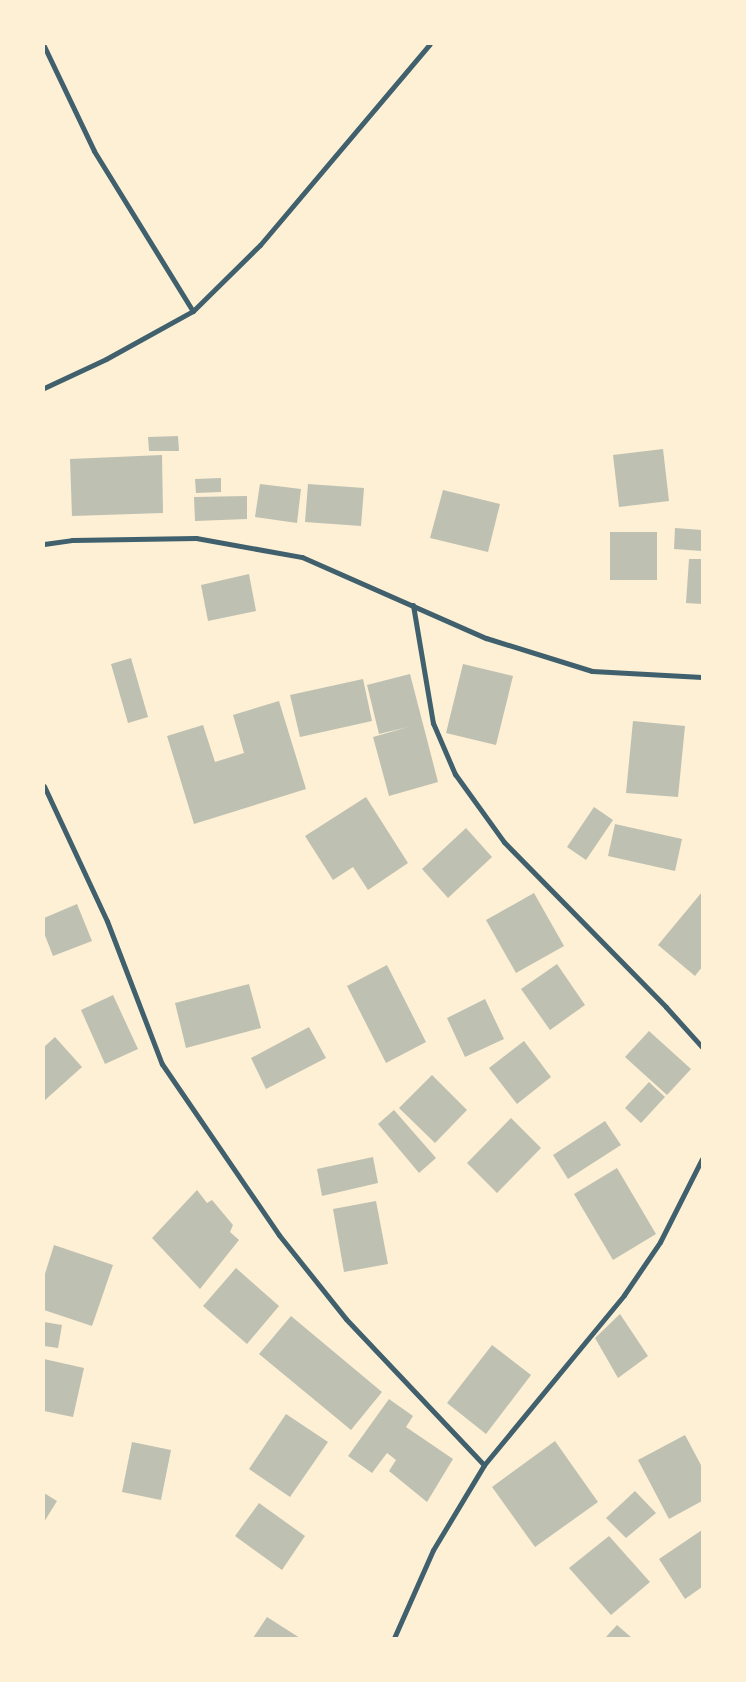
<!DOCTYPE html>
<html>
<head>
<meta charset="utf-8">
<style>
	body { margin:0 }
	#map { position:relative; width:746px; height:1682px; overflow:hidden; background:#fdf0d5; font-family:"DM Sans",sans-serif }
	div>[style] { position:absolute }
	[style*='--x'] { left:calc(var(--x)*1px); top:calc(var(--y)*1px); width:calc(var(--w)*1px); rotate:calc(var(--a)*1deg) }
	.building>* { inset:0; background:#bec0b2 }
	.minor>* { height:5px; margin:-2.5px; padding:0 2.5px; transform-origin:2.5px; border-radius:2.5px; background:#3f606c }
	span { translate:-50% -50%; white-space:nowrap; text-align:center; line-height:1.15; -webkit-text-stroke:4.5px #fdf0d5; paint-order:stroke }
	.frame { position:absolute; inset:0; border:45px solid #fdf0d5; pointer-events:none }
</style>
</head>
<body>
<div id="map">
	<div class="building">
		<i style="clip-path:polygon(178px 436px,179px 451px,149px 451px,148px 437px)"></i>
		<i style="clip-path:polygon(663px 449px,669px 501px,619px 507px,613px 455px)"></i>
		<i style="clip-path:polygon(162px 455px,163px 513px,72px 516px,70px 459px)"></i>
		<i style="clip-path:polygon(221px 478px,221px 492px,196px 493px,195px 479px)"></i>
		<i style="clip-path:polygon(260px 484px,301px 489px,297px 523px,255px 517px)"></i>
		<i style="clip-path:polygon(308px 484px,364px 488px,361px 526px,305px 522px)"></i>
		<i style="clip-path:polygon(443px 490px,500px 504px,488px 552px,430px 538px)"></i>
		<i style="clip-path:polygon(247px 496px,247px 519px,195px 521px,194px 497px)"></i>
		<i style="clip-path:polygon(675px 528px,702px 530px,702px 551px,674px 549px)"></i>
		<i style="clip-path:polygon(610px 532px,657px 532px,657px 580px,610px 580px)"></i>
		<i style="clip-path:polygon(689px 559px,702px 559px,702px 604px,686px 603px)"></i>
		<i style="clip-path:polygon(249px 574px,256px 611px,208px 621px,201px 585px)"></i>
		<i style="clip-path:polygon(131px 658px,148px 717px,128px 723px,111px 664px)"></i>
		<i style="clip-path:polygon(463px 664px,513px 676px,496px 745px,446px 733px)"></i>
		<i style="clip-path:polygon(410px 674px,438px 782px,389px 796px,373px 737px,408px 727px,379px 734px,367px 685px)"></i>
		<i style="clip-path:polygon(363px 679px,372px 721px,300px 737px,290px 695px)"></i>
		<i style="clip-path:polygon(279px 701px,306px 789px,194px 824px,167px 736px,203px 725px,215px 762px,244px 753px,233px 715px)"></i>
		<i style="clip-path:polygon(633px 721px,685px 726px,678px 797px,626px 793px)"></i>
		<i style="clip-path:polygon(366px 797px,408px 863px,368px 890px,353px 867px,333px 880px,305px 836px)"></i>
		<i style="clip-path:polygon(594px 807px,613px 820px,586px 860px,567px 847px)"></i>
		<i style="clip-path:polygon(615px 824px,682px 839px,675px 871px,608px 856px)"></i>
		<i style="clip-path:polygon(466px 828px,492px 857px,448px 898px,422px 869px)"></i>
		<i style="clip-path:polygon(702px 892px,702px 967px,695px 976px,658px 945px)"></i>
		<i style="clip-path:polygon(534px 893px,564px 946px,516px 973px,486px 920px)"></i>
		<i style="clip-path:polygon(77px 904px,92px 941px,53px 956px,44px 933px,44px 918px)"></i>
		<i style="clip-path:polygon(557px 964px,585px 1005px,550px 1030px,521px 989px)"></i>
		<i style="clip-path:polygon(387px 965px,426px 1042px,386px 1063px,347px 986px)"></i>
		<i style="clip-path:polygon(249px 984px,261px 1028px,186px 1048px,175px 1003px)"></i>
		<i style="clip-path:polygon(113px 995px,138px 1049px,105px 1064px,81px 1010px)"></i>
		<i style="clip-path:polygon(485px 999px,504px 1039px,465px 1057px,447px 1018px)"></i>
		<i style="clip-path:polygon(309px 1027px,326px 1058px,266px 1089px,251px 1058px)"></i>
		<i style="clip-path:polygon(649px 1031px,691px 1069px,667px 1095px,625px 1057px)"></i>
		<i style="clip-path:polygon(55px 1037px,82px 1067px,44px 1101px,44px 1047px)"></i>
		<i style="clip-path:polygon(524px 1041px,551px 1077px,517px 1104px,489px 1068px)"></i>
		<i style="clip-path:polygon(432px 1075px,467px 1110px,435px 1143px,399px 1108px)"></i>
		<i style="clip-path:polygon(649px 1082px,665px 1097px,641px 1123px,625px 1108px)"></i>
		<i style="clip-path:polygon(394px 1110px,436px 1158px,419px 1173px,378px 1124px)"></i>
		<i style="clip-path:polygon(511px 1118px,541px 1148px,497px 1193px,467px 1163px)"></i>
		<i style="clip-path:polygon(605px 1121px,621px 1145px,568px 1179px,553px 1155px)"></i>
		<i style="clip-path:polygon(373px 1157px,378px 1183px,322px 1196px,317px 1169px)"></i>
		<i style="clip-path:polygon(617px 1168px,656px 1234px,613px 1260px,574px 1194px)"></i>
		<i style="clip-path:polygon(197px 1190px,207px 1203px,212px 1200px,233px 1225px,230px 1232px,239px 1240px,200px 1289px,152px 1238px)"></i>
		<i style="clip-path:polygon(376px 1201px,388px 1264px,344px 1272px,333px 1209px)"></i>
		<i style="clip-path:polygon(54px 1245px,113px 1265px,92px 1326px,44px 1310px,44px 1277px)"></i>
		<i style="clip-path:polygon(236px 1268px,279px 1306px,247px 1344px,203px 1306px)"></i>
		<i style="clip-path:polygon(620px 1314px,648px 1356px,618px 1378px,595px 1338px)"></i>
		<i style="clip-path:polygon(291px 1316px,382px 1392px,351px 1430px,259px 1354px)"></i>
		<i style="clip-path:polygon(44px 1322px,62px 1325px,58px 1348px,44px 1346px)"></i>
		<i style="clip-path:polygon(492px 1345px,531px 1375px,486px 1434px,447px 1403px)"></i>
		<i style="clip-path:polygon(44px 1359px,84px 1368px,73px 1417px,44px 1411px)"></i>
		<i style="clip-path:polygon(389px 1399px,413px 1416px,406px 1427px,453px 1459px,427px 1502px,389px 1471px,396px 1460px,387px 1453px,372px 1473px,348px 1456px)"></i>
		<i style="clip-path:polygon(286px 1414px,328px 1442px,290px 1497px,249px 1469px)"></i>
		<i style="clip-path:polygon(685px 1435px,702px 1467px,702px 1501px,669px 1519px,638px 1460px)"></i>
		<i style="clip-path:polygon(555px 1441px,598px 1502px,535px 1547px,492px 1487px)"></i>
		<i style="clip-path:polygon(132px 1442px,171px 1450px,161px 1500px,122px 1492px)"></i>
		<i style="clip-path:polygon(635px 1491px,656px 1513px,626px 1538px,606px 1518px)"></i>
		<i style="clip-path:polygon(44px 1493px,57px 1501px,44px 1522px)"></i>
		<i style="clip-path:polygon(259px 1503px,305px 1536px,282px 1570px,235px 1536px)"></i>
		<i style="clip-path:polygon(702px 1530px,702px 1587px,685px 1599px,659px 1559px)"></i>
		<i style="clip-path:polygon(609px 1536px,650px 1582px,611px 1615px,569px 1568px)"></i>
		<i style="clip-path:polygon(267px 1617px,300px 1638px,253px 1638px)"></i>
		<i style="clip-path:polygon(617px 1625px,632px 1638px,605px 1638px)"></i>
	</div>
	<div class="minor">
		<i style="--x:44;--y:46;--w:116;--a:64.5"></i>
		<i style="--x:94;--y:151;--w:188;--a:58.3"></i>
		<i style="--x:44;--y:388;--w:68;--a:-25.1"></i>
		<i style="--x:106;--y:359;--w:99;--a:-28.9"></i>
		<i style="--x:193;--y:311;--w:94;--a:-44.6"></i>
		<i style="--x:260;--y:245;--w:263;--a:-49.8"></i>
		<i style="--x:44;--y:544;--w:28;--a:-8"></i>
		<i style="--x:72;--y:540;--w:124;--a:-0.9"></i>
		<i style="--x:196;--y:538;--w:108;--a:10.2"></i>
		<i style="--x:302;--y:557;--w:201;--a:23.8"></i>
		<i style="--x:486;--y:638;--w:111;--a:17.3"></i>
		<i style="--x:592;--y:671;--w:110;--a:3.1"></i>
		<i style="--x:413;--y:605;--w:120;--a:80.4"></i>
		<i style="--x:433;--y:723;--w:56;--a:66.7"></i>
		<i style="--x:455;--y:774;--w:84;--a:54.2"></i>
		<i style="--x:504;--y:842;--w:231;--a:45.5"></i>
		<i style="--x:666;--y:1007;--w:54;--a:48"></i>
		<i style="--x:44;--y:786;--w:149;--a:65"></i>
		<i style="--x:107;--y:921;--w:153;--a:69"></i>
		<i style="--x:162;--y:1064;--w:207;--a:55.6"></i>
		<i style="--x:279;--y:1235;--w:107;--a:51.4"></i>
		<i style="--x:346;--y:1319;--w:201;--a:46.6"></i>
		<i style="--x:394;--y:1638;--w:96;--a:-66.1"></i>
		<i style="--x:433;--y:1550;--w:99;--a:-59"></i>
		<i style="--x:484;--y:1465;--w:220;--a:-50.5"></i>
		<i style="--x:624;--y:1295;--w:64;--a:-55.8"></i>
		<i style="--x:660;--y:1242;--w:93;--a:-63.2"></i>
	</div>
	<div class="frame"></div>
</div>
</body>
</html>
